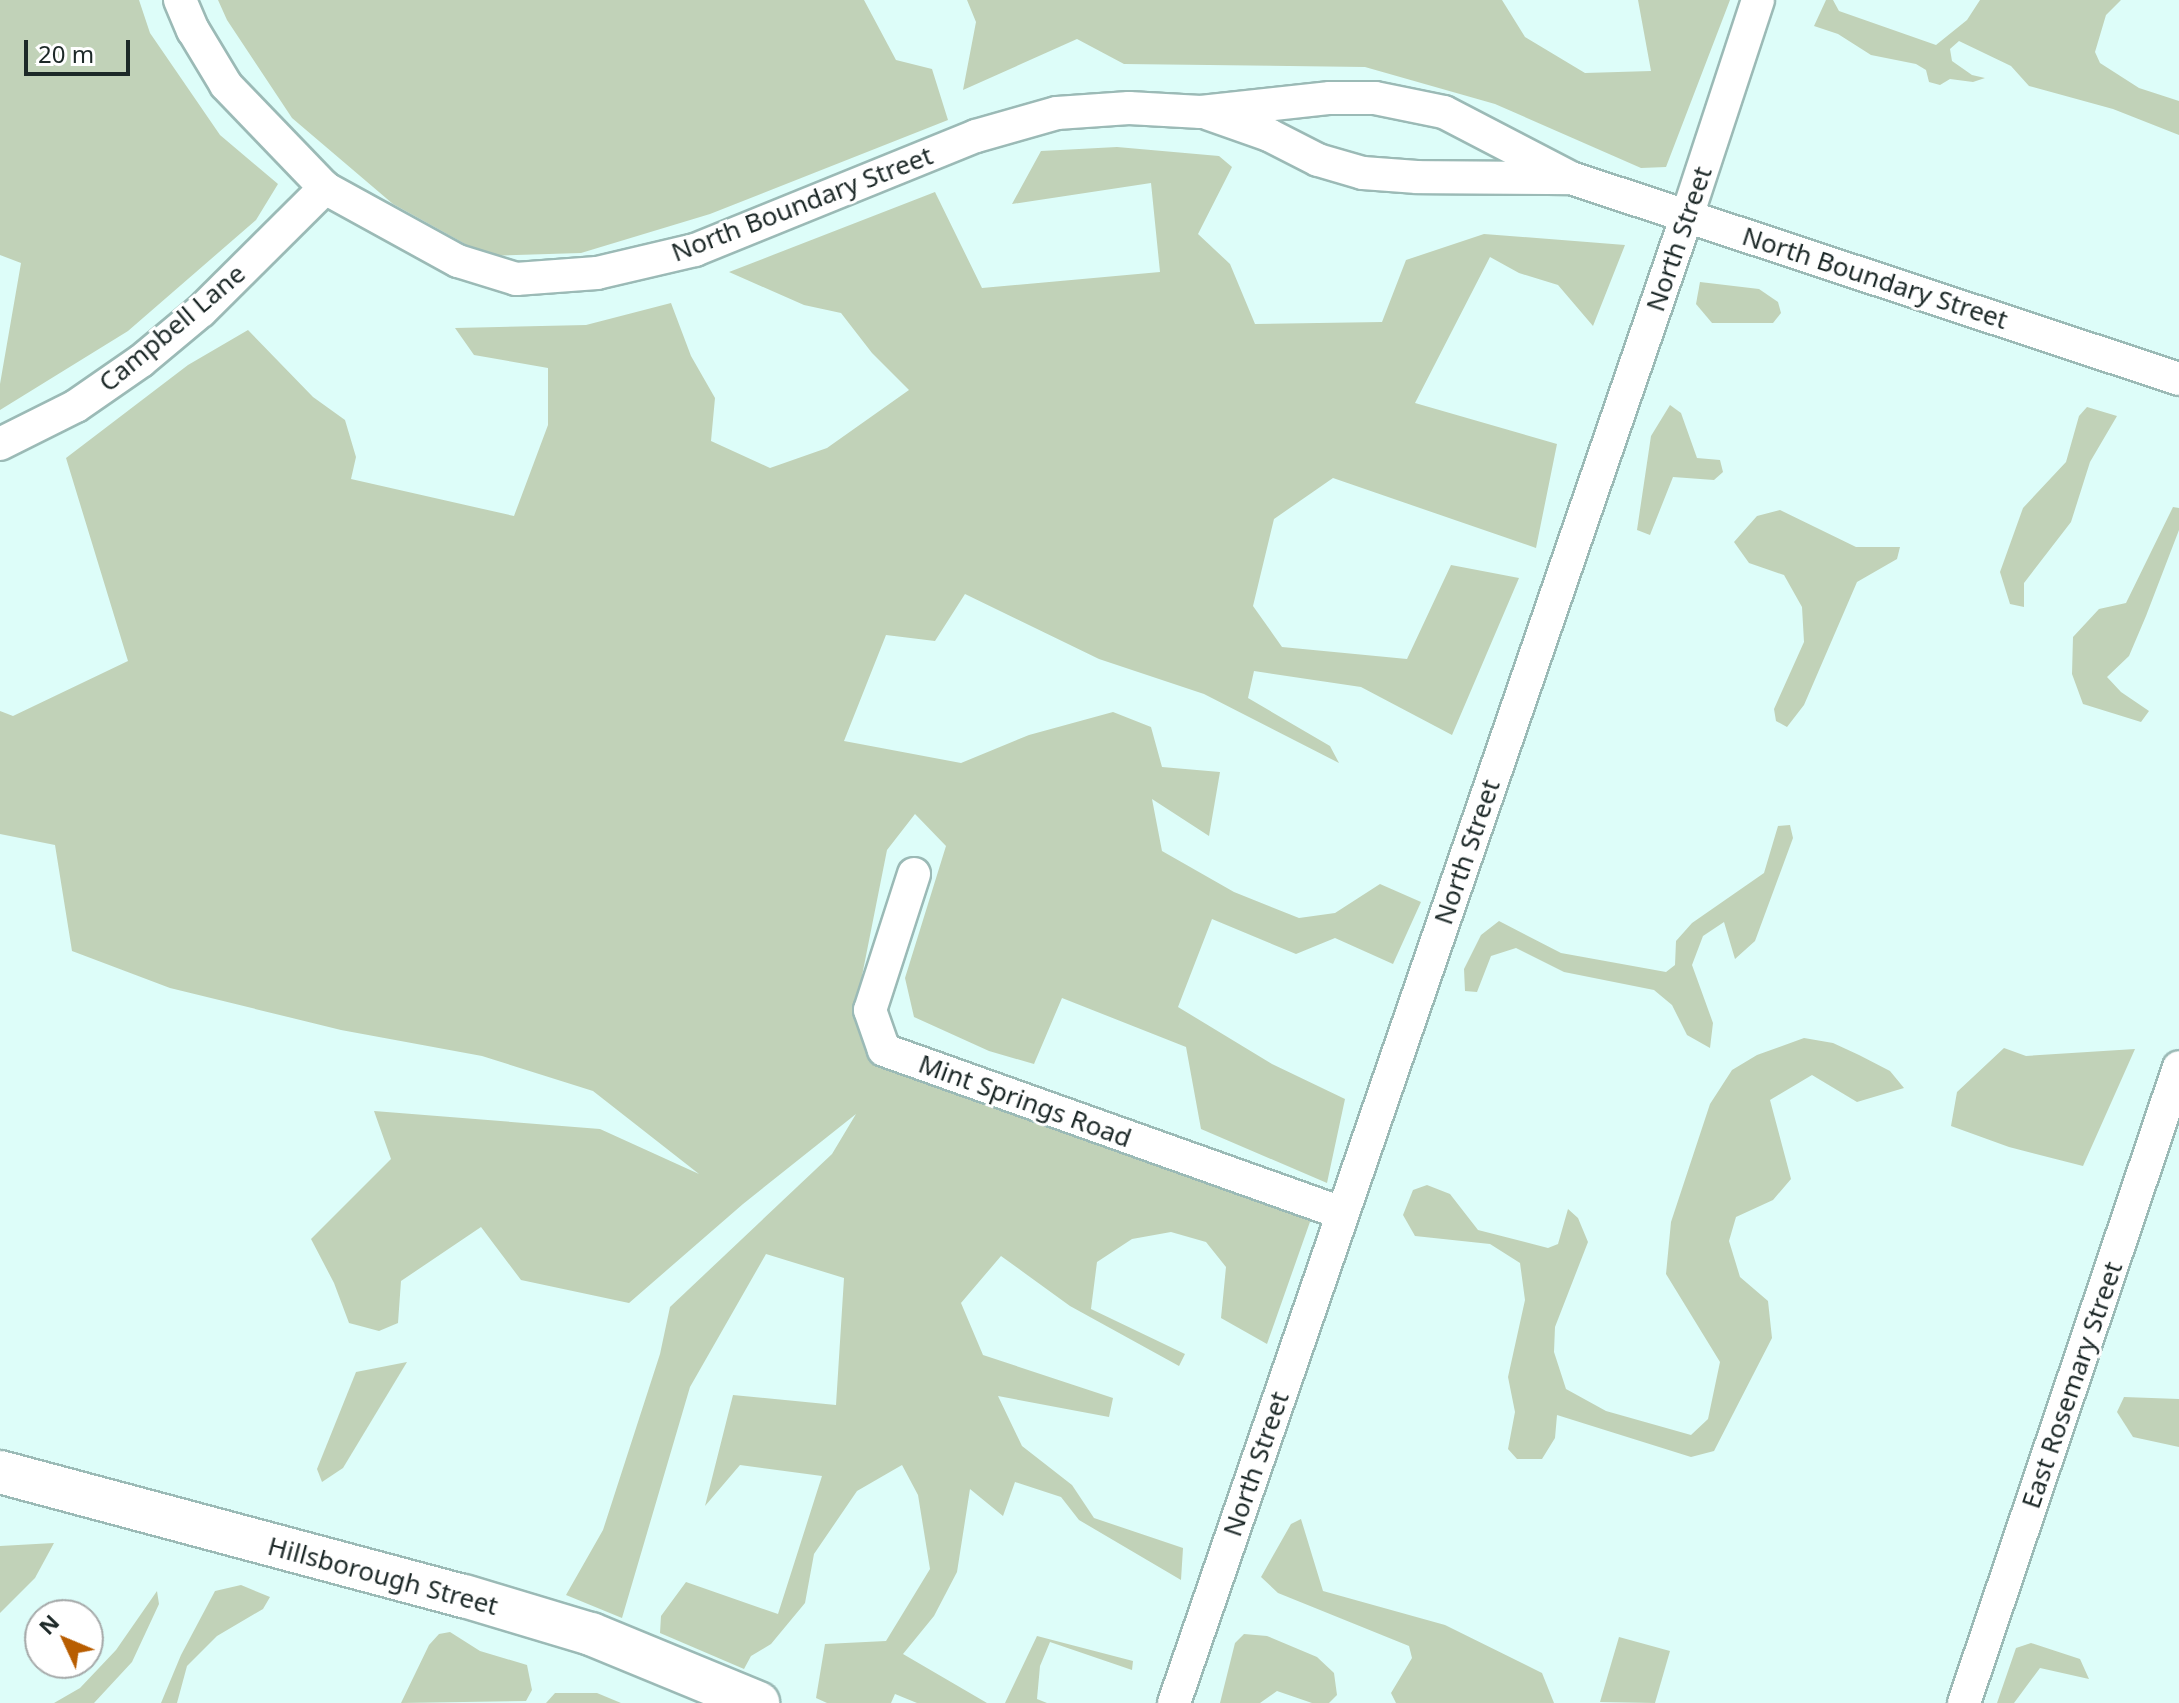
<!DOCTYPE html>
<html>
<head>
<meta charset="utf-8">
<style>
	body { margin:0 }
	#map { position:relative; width:2179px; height:1703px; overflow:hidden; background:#ddfdf9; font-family:"Noto Sans",sans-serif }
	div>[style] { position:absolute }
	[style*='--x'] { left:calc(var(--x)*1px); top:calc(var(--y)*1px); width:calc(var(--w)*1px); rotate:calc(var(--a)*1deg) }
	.green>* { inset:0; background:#c1d2b8 }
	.roads { filter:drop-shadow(2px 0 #9bbab6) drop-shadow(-2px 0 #9bbab6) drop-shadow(0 2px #9bbab6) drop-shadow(0 -2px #9bbab6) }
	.minor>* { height:32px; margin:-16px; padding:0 16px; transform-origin:16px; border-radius:16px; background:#fff }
	.tertiary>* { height:42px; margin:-21px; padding:0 21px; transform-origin:21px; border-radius:21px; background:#fff }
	span { translate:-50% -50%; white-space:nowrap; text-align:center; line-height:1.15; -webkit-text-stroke:6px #fff; paint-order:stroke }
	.street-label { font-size:26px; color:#1d2928 }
	.north { position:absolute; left:24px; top:1599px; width:80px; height:80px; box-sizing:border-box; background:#fff; border:2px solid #a5a9a9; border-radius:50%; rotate:314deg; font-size:22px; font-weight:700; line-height:32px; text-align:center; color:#1d2928 }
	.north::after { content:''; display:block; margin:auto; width:28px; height:36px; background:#b85d00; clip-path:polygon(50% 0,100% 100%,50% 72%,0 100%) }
	.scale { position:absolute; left:24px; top:40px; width:106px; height:36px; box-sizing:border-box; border:4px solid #1d2928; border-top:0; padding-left:10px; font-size:24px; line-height:28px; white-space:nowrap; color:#1d2928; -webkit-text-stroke:6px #fff; paint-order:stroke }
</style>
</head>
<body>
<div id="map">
	<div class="green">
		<i style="clip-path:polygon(0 0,139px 0,150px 33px,220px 135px,278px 184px,256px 220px,128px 331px,0 410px,0 384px,21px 263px,0 255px)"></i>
		<i style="clip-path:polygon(218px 0,864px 0,896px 60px,932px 69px,948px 120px,710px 214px,581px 253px,487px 256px,393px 204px,292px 118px,227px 20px)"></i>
		<i style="clip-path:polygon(967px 0,1502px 0,1525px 37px,1585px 73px,1651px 71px,1638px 0,1730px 0,1666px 167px,1641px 168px,1495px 104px,1365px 67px,1124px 64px,1077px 39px,963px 90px,976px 22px)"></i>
		<i style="clip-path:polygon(1826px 0,1833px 0,1839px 11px,1936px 45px,1967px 20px,1980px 0,2121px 0,2106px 15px,2095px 52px,2100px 63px,2139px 88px,2179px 101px,2179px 135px,2113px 109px,2029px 86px,2011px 66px,1959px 41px,1950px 49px,1952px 61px,1972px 75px,1985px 78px,1973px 82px,1950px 79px,1940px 85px,1929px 82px,1926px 70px,1916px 64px,1871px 55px,1838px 34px,1814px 26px)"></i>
		<i style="clip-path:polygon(1117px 147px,1219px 156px,1232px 167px,1198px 234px,1230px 264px,1255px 324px,1382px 322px,1406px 260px,1484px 234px,1625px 245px,1593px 326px,1558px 285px,1519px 273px,1490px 257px,1415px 403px,1557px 444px,1536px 548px,1333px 478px,1274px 519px,1253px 606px,1282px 647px,1407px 659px,1451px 565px,1519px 578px,1452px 735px,1361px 687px,1254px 671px,1248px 698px,1330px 746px,1339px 763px,1204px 694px,1099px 659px,965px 594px,935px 641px,886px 635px,844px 741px,961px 763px,1029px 735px,1113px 712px,1151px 727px,1162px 767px,1220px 772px,1209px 836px,1152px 799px,1162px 851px,1234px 892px,1299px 918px,1335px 913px,1380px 884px,1421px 902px,1393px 964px,1335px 938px,1296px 954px,1212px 919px,1178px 1007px,1272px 1064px,1345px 1099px,1327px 1183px,1201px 1129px,1186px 1047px,1062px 998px,1034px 1064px,989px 1051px,914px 1017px,905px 978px,946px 846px,915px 814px,887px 850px,855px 1011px,863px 1037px,885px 1066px,1311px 1219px,1267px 1344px,1221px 1318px,1226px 1267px,1206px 1242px,1171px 1232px,1132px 1239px,1097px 1262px,1091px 1309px,1185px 1354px,1179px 1366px,1070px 1306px,1001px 1256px,961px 1303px,983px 1355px,1113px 1398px,1109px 1417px,998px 1396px,1022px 1446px,1072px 1485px,1094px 1518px,1183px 1548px,1181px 1580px,1079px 1520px,1061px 1497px,1015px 1482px,1003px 1516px,970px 1489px,957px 1572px,934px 1616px,903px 1654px,987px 1703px,917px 1703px,895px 1694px,891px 1703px,827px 1703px,816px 1698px,825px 1644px,886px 1641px,930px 1569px,918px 1495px,902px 1465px,857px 1491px,814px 1554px,805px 1603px,771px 1644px,751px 1656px,744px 1669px,660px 1633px,661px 1616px,686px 1582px,778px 1614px,822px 1476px,740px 1465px,705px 1506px,733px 1395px,836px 1405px,844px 1278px,766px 1254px,690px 1387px,622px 1618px,566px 1595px,603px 1530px,660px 1354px,670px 1307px,832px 1154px,856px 1114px,743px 1204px,629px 1303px,521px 1280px,481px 1227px,401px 1281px,398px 1323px,379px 1331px,349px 1323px,334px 1283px,311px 1239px,391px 1159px,374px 1111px,600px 1129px,699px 1174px,593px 1091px,482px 1056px,341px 1030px,170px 988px,72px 951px,55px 845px,0 834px,0 711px,13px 716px,128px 661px,66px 458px,188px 365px,248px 330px,313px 397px,345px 420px,356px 457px,351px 479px,514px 516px,548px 425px,548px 368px,474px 355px,455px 328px,586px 325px,671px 303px,691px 356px,715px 398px,711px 441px,770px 468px,827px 448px,909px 390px,872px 353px,841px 313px,804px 305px,729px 272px,935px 192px,982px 288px,1160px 272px,1151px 183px,1012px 204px,1041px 151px)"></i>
		<i style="clip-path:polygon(1700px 282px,1759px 289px,1778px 302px,1781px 313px,1773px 323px,1712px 323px,1696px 304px)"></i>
		<i style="clip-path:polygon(1670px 405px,1681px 413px,1697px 458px,1720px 460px,1723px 472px,1714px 480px,1673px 477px,1650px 535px,1637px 530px,1651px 436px)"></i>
		<i style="clip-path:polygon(2087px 407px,2117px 416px,2090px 462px,2071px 522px,2024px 583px,2024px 607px,2010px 604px,2000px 572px,2023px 508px,2066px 462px,2079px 416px)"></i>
		<i style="clip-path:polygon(2173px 507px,2179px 508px,2179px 530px,2146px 616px,2129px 656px,2107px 677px,2121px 692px,2149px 711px,2141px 722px,2083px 704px,2072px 674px,2073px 637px,2099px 609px,2126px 603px)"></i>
		<i style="clip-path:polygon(1780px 510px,1856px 547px,1900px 547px,1897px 559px,1857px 582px,1804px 705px,1787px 727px,1776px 721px,1774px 709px,1804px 642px,1802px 607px,1784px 575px,1749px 563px,1734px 542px,1757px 516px)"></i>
		<i style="clip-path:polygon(1790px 825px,1793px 838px,1755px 941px,1735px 959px,1724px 922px,1703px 936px,1692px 965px,1713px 1023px,1710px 1048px,1687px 1035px,1672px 1005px,1654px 990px,1564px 972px,1516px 948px,1491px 956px,1477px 992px,1465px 991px,1464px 969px,1481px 935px,1499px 921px,1561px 953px,1666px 972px,1675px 965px,1676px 941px,1692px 923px,1764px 873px,1778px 826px)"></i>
		<i style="clip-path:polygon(1804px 1038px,1833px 1043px,1859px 1055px,1890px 1071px,1904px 1088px,1857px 1102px,1812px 1075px,1770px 1100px,1791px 1179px,1773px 1200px,1736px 1217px,1729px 1241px,1740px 1277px,1768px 1301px,1772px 1338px,1714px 1451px,1691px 1457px,1557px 1415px,1555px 1438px,1542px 1459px,1517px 1459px,1508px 1449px,1515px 1412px,1508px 1377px,1525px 1300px,1520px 1263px,1490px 1244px,1415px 1236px,1403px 1215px,1413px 1190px,1427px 1185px,1450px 1194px,1478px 1230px,1548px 1248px,1558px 1244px,1568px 1209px,1578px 1218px,1588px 1242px,1555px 1327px,1554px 1352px,1566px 1389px,1606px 1411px,1691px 1435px,1708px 1419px,1720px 1362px,1666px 1274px,1671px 1222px,1710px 1104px,1732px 1070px,1757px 1055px)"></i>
		<i style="clip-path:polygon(2004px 1048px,2026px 1056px,2135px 1049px,2083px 1166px,2009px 1147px,1951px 1126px,1957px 1092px)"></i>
		<i style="clip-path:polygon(407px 1362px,343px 1468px,322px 1482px,317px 1469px,356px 1372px)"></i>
		<i style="clip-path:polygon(2124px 1397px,2179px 1399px,2179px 1447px,2133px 1437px,2117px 1412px)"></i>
		<i style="clip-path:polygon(1301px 1519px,1323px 1591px,1445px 1625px,1542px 1673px,1554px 1703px,1396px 1703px,1391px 1693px,1412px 1658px,1409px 1646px,1278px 1593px,1261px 1577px,1291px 1524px)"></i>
		<i style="clip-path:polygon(54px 1543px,35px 1578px,0 1613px,0 1546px)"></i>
		<i style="clip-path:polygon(241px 1585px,270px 1597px,263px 1609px,217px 1636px,187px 1666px,177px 1703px,161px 1703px,181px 1655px,215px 1591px)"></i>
		<i style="clip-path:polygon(157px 1591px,159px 1604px,132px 1662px,94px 1703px,54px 1703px,80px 1688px,116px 1650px)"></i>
		<i style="clip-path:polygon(450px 1632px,480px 1651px,527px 1665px,532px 1690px,526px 1701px,401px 1703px,429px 1645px,439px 1634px)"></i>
		<i style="clip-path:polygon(1244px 1634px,1267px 1636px,1317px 1657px,1334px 1673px,1337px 1695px,1329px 1703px,1312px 1703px,1277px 1691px,1260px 1703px,1220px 1703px,1235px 1643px)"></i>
		<i style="clip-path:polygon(1037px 1636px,1133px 1661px,1132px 1670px,1050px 1642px,1040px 1666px,1037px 1699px,1047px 1703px,1005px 1703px)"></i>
		<i style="clip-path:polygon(1619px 1637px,1670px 1651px,1655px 1703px,1600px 1702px)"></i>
		<i style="clip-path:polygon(2031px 1643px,2080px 1659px,2089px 1679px,2040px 1668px,2014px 1703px,1997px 1703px,2016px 1648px)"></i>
		<i style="clip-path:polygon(555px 1693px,597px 1693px,621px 1703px,546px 1703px)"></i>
	</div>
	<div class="roads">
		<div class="minor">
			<i style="--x:180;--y:0;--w:33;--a:67"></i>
			<i style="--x:193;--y:30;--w:64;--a:59"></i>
			<i style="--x:226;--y:85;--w:143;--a:46.1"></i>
			<i style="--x:325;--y:188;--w:152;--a:28.8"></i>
			<i style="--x:458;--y:261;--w:61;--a:17.2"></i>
			<i style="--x:516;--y:279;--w:81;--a:-4.2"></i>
			<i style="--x:597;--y:273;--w:101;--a:-13.2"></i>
			<i style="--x:695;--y:250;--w:303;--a:-22.1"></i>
			<i style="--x:976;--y:136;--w:84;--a:-15.9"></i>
			<i style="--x:1057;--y:113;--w:72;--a:-4"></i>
			<i style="--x:1129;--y:108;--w:72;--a:3.2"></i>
			<i style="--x:1201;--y:112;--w:130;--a:-6.2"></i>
			<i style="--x:1330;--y:98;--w:45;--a:0"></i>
			<i style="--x:1375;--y:98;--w:70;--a:11.5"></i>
			<i style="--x:1444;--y:112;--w:143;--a:27.5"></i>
			<i style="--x:1571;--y:178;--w:640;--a:18.29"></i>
			<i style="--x:1209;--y:114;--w:64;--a:19.3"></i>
			<i style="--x:1269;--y:135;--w:55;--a:27"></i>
			<i style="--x:1318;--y:160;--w:47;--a:16.1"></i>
			<i style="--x:1363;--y:173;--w:54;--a:4.2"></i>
			<i style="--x:1417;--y:177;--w:150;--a:0.4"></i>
			<i style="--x:0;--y:444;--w:85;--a:-26.6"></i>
			<i style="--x:76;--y:406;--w:79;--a:-34.7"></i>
			<i style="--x:141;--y:361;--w:78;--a:-39.8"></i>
			<i style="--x:201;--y:311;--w:175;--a:-44.8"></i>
			<i style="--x:914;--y:874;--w:143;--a:107.9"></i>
			<i style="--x:870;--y:1010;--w:42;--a:70.7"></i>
			<i style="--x:884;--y:1050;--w:486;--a:19.6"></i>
			<i style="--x:1174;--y:1703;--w:1573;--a:-70.97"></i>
			<i style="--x:1687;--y:216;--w:227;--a:-71.8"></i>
			<i style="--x:1964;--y:1703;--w:671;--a:-71.32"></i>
		</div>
		<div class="tertiary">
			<i style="--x:0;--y:1472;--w:480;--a:15"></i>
			<i style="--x:464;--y:1596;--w:133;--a:16.7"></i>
			<i style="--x:591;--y:1634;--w:181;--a:22.4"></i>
		</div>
	</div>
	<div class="street-label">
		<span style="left:802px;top:204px;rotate:-21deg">North Boundary Street</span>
		<span style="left:1679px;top:239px;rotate:-71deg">North Street</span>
		<span style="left:1875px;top:278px;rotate:18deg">North Boundary Street</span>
		<span style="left:172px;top:328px;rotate:-40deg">Campbell Lane</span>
		<span style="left:1467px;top:852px;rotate:-71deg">North Street</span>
		<span style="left:1025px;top:1101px;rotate:20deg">Mint Springs Road</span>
		<span style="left:2072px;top:1385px;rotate:-71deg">East Rosemary Street</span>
		<span style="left:1256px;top:1464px;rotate:-71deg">North Street</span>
		<span style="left:383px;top:1576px;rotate:15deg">Hillsborough Street</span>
	</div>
	<div class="north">N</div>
	<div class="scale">20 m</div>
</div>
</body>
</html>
